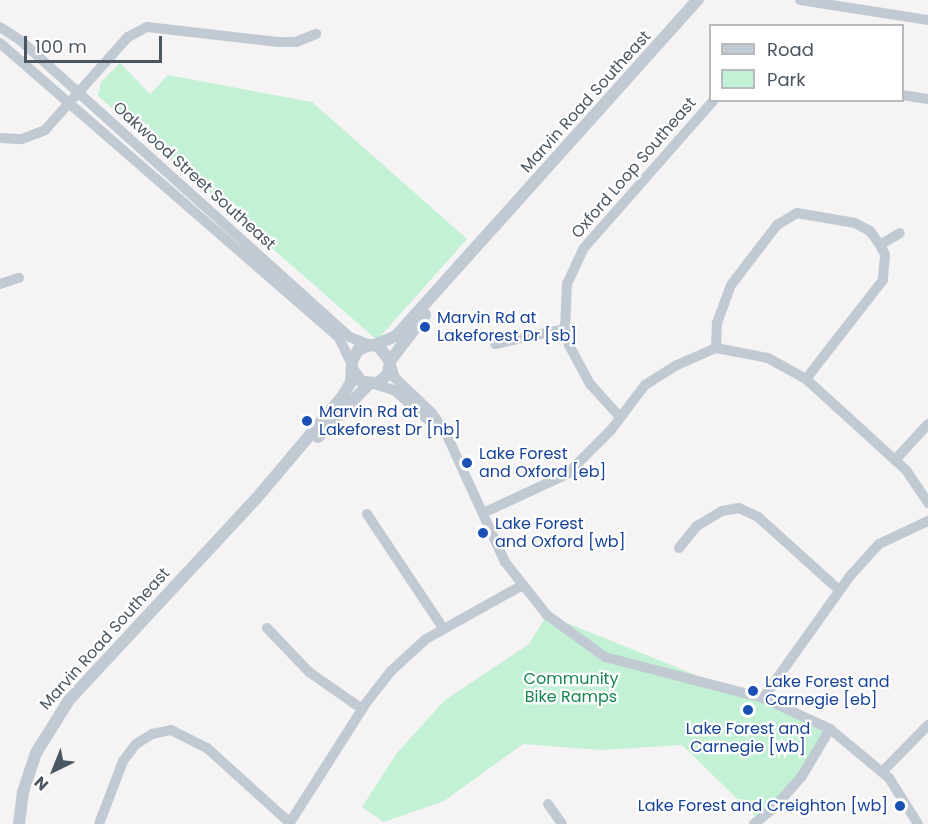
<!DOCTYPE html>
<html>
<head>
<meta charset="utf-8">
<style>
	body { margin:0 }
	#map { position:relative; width:928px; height:824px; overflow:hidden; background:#f5f3f3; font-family:Poppins,sans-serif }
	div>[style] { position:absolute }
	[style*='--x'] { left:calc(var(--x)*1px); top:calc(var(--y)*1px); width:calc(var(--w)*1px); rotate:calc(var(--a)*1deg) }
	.green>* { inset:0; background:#c3f1d5 }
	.minor>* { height:10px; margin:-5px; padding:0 5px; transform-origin:5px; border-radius:5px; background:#c1cad2 }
	.tertiary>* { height:12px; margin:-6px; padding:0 6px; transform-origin:6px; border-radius:6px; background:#c1cad2 }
	.dots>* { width:16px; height:16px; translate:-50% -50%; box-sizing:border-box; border:3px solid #fff; border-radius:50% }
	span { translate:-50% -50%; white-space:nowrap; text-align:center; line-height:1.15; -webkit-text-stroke:4.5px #fff; paint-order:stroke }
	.street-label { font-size:16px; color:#4a5661 }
	.transit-label { font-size:16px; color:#164399 }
	.left { translate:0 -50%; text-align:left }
	.right { translate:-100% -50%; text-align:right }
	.park-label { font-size:16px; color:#17864f }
	.legend { position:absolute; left:709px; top:24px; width:195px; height:78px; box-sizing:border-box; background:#fff; border:2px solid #b7bbc0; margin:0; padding:8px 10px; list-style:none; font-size:18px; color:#4a5661 }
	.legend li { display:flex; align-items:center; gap:12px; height:30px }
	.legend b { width:30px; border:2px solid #b7bbc0 }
	.north { position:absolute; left:24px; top:740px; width:60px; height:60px; -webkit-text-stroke:4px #fff; paint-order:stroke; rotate:223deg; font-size:16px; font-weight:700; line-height:24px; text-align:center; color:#4a5661 }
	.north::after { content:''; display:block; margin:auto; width:21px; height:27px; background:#4a5661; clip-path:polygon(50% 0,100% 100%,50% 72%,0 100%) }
	.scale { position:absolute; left:24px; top:36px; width:138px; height:27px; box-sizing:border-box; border:3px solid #4a5661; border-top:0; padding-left:8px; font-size:18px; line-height:21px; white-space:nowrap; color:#4a5661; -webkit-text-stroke:4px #fff; paint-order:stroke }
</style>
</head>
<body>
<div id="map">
	<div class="green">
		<i style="clip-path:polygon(120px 63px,150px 94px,168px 75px,312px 102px,467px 239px,377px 340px,98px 96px,101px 82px)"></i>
		<i style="clip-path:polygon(547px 615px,830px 729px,774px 808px,759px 820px,682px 745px,602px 750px,523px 744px,444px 801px,384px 822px,362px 807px,397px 753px,445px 700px,529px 644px)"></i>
	</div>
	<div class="minor">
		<i style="--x:800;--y:0;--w:130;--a:8.9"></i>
		<i style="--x:0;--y:27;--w:24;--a:33"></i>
		<i style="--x:20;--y:40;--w:444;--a:42"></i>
		<i style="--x:350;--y:337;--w:22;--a:22"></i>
		<i style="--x:0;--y:43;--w:449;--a:41"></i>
		<i style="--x:339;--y:338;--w:30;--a:64"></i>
		<i style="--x:902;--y:95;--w:26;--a:9"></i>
		<i style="--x:0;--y:138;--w:22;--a:3"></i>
		<i style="--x:22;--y:139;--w:25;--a:-21"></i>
		<i style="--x:45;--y:130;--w:125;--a:-48.3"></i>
		<i style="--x:128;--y:37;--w:21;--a:-28"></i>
		<i style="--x:147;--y:27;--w:132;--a:6.5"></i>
		<i style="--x:278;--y:42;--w:18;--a:0"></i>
		<i style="--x:296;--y:42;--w:22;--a:-22"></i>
		<i style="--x:880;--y:245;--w:23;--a:-31"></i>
		<i style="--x:0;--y:284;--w:20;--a:-18"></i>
		<i style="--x:495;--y:344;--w:72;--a:-12.1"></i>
		<i style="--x:716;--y:348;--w:25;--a:-88"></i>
		<i style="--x:717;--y:323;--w:40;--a:-69.8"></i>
		<i style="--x:731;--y:285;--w:76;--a:-52.5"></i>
		<i style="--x:777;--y:225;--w:23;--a:-31"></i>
		<i style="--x:797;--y:213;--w:59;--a:9.8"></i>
		<i style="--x:855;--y:223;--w:17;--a:28"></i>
		<i style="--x:870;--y:231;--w:17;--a:54"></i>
		<i style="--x:880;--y:245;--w:11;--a:63"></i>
		<i style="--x:885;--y:255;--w:25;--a:95"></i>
		<i style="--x:883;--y:280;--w:125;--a:127.9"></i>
		<i style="--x:391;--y:365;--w:14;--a:73"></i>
		<i style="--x:395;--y:378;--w:50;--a:43.4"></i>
		<i style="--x:431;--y:412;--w:24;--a:54"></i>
		<i style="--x:445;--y:431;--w:144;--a:65.4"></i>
		<i style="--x:505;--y:562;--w:68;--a:51.6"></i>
		<i style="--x:547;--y:615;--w:72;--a:35.9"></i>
		<i style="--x:605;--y:657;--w:163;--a:14.5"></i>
		<i style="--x:763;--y:698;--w:74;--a:24.8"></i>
		<i style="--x:830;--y:729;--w:77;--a:39.7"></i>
		<i style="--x:889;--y:778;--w:54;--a:57.8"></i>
		<i style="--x:374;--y:384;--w:21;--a:17"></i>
		<i style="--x:394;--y:390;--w:55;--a:41.3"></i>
		<i style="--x:620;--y:417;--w:45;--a:-132.3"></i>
		<i style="--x:590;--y:384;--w:44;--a:-118.3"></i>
		<i style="--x:569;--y:345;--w:16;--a:-104"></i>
		<i style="--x:565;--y:329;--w:45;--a:-87.5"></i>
		<i style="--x:567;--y:284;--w:38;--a:-65"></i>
		<i style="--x:583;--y:249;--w:198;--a:-48.7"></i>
		<i style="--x:895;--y:460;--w:49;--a:-47.5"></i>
		<i style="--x:483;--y:513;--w:93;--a:-24.9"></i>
		<i style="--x:567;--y:474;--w:62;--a:-45"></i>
		<i style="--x:611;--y:430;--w:56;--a:-52.9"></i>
		<i style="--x:645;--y:385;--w:38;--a:-32"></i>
		<i style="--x:677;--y:365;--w:43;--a:-23.6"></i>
		<i style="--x:716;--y:348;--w:53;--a:10.9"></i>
		<i style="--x:768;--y:358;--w:43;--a:28.9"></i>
		<i style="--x:806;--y:379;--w:135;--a:42.3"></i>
		<i style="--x:906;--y:470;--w:40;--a:56"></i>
		<i style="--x:367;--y:514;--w:137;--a:56.3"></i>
		<i style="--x:679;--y:548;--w:28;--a:-51"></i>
		<i style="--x:697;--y:526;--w:29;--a:-31"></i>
		<i style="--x:722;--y:511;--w:17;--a:-10"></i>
		<i style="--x:739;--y:508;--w:21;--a:25"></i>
		<i style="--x:758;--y:517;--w:108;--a:42"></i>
		<i style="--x:267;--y:628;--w:61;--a:46.3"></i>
		<i style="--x:309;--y:672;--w:65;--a:34.9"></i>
		<i style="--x:763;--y:698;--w:150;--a:-54.5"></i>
		<i style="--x:850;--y:576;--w:43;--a:-47.8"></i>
		<i style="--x:879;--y:544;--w:54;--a:-25.1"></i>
		<i style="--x:882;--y:772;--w:66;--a:-45.6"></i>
		<i style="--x:548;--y:804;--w:24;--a:55"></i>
		<i style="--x:99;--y:824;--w:67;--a:-69.1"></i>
		<i style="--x:123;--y:761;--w:21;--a:-53"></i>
		<i style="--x:136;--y:744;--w:19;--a:-32"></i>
		<i style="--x:152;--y:734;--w:19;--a:-12"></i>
		<i style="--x:171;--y:730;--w:40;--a:26.6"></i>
		<i style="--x:207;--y:748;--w:110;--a:42.1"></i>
		<i style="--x:289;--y:824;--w:143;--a:-57.5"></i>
		<i style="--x:366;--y:703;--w:41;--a:-52"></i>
		<i style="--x:391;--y:671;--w:47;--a:-42.4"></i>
		<i style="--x:426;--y:639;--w:109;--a:-29.2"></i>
		<i style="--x:754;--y:824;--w:26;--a:-39"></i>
		<i style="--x:774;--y:808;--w:43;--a:-48.8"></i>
		<i style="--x:802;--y:776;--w:55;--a:-59.2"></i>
	</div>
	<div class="tertiary">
		<i style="--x:374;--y:345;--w:24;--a:-22"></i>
		<i style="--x:396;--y:336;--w:452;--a:-48.1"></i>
		<i style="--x:390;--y:361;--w:58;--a:-52.7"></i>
		<i style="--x:318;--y:437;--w:74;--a:-46.1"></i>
		<i style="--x:19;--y:824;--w:32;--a:-83"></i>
		<i style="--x:23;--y:792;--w:41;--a:-71.6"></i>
		<i style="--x:36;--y:753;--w:62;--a:-58.1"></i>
		<i style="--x:69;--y:700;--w:275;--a:-47.1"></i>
		<i style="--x:256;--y:499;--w:133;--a:-49.9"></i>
		<i style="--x:342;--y:397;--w:17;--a:-59"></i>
		<i style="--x:351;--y:382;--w:21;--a:-87"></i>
		<i style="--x:352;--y:361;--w:13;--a:-61"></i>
		<i style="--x:358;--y:350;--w:13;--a:-23"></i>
		<i style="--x:370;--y:345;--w:9;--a:13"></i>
		<i style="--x:379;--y:347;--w:18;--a:52"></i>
		<i style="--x:390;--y:361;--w:13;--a:99"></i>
		<i style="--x:388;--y:374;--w:13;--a:138"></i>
		<i style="--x:378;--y:383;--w:16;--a:-176"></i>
		<i style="--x:362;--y:382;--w:16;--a:-128"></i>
	</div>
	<div class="dots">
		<i style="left:425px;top:327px;background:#1a4fb4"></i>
		<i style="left:307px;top:421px;background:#1a4fb4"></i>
		<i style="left:467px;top:463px;background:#1a4fb4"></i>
		<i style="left:483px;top:533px;background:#1a4fb4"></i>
		<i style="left:753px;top:691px;background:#1a4fb4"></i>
		<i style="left:748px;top:710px;background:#1a4fb4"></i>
		<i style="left:900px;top:806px;background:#1a4fb4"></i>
	</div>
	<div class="street-label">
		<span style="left:586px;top:102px;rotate:-48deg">Marvin Road Southeast</span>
		<span style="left:634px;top:168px;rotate:-49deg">Oxford Loop Southeast</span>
		<span style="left:194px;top:176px;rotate:42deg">Oakwood Street Southeast</span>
		<span style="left:105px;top:639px;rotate:-48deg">Marvin Road Southeast</span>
	</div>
	<div class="transit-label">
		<span class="left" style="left:437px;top:327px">Marvin Rd at<br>Lakeforest Dr [sb]</span>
		<span class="left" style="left:319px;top:421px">Marvin Rd at<br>Lakeforest Dr [nb]</span>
		<span class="left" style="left:479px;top:463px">Lake Forest<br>and Oxford [eb]</span>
		<span class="left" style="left:495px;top:533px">Lake Forest<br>and Oxford [wb]</span>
		<span class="left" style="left:765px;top:691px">Lake Forest and<br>Carnegie [eb]</span>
		<span style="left:748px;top:738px">Lake Forest and<br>Carnegie [wb]</span>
		<span class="right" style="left:888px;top:806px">Lake Forest and Creighton [wb]</span>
	</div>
	<div class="park-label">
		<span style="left:571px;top:688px">Community<br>Bike Ramps</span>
	</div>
	<ul class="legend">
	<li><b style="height:8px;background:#c1cad2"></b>Road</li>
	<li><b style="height:16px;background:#c3f1d5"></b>Park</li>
	</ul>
	<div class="north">N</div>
	<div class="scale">100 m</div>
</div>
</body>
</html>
